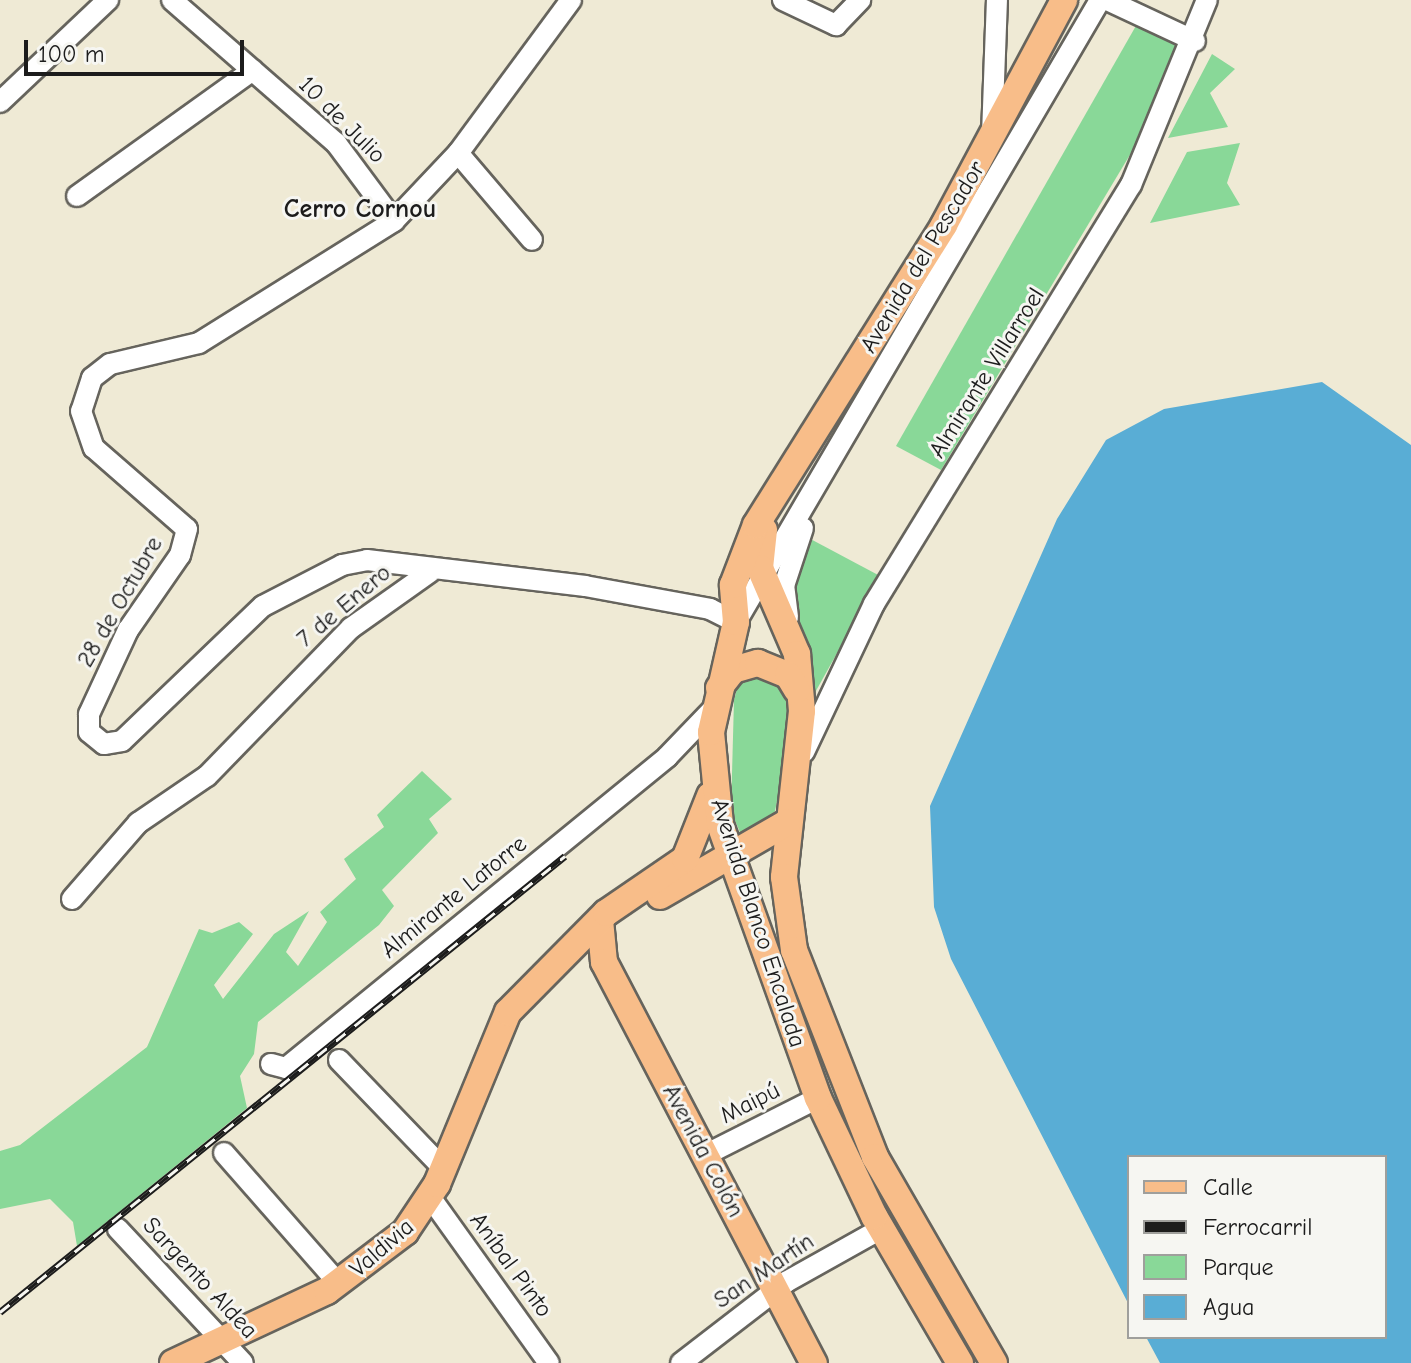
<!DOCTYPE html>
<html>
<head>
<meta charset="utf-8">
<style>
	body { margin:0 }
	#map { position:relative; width:1411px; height:1363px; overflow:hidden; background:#efead5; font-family:"Comic Neue",sans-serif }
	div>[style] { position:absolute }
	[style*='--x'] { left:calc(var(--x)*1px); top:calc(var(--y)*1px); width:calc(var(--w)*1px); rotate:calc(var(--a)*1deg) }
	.green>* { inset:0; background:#89d898 }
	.water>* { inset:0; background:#59add5 }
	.roads { filter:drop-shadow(2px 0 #66645d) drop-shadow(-2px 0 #66645d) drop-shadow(0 2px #66645d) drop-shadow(0 -2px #66645d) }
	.minor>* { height:20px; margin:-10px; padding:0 10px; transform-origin:10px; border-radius:10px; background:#fff }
	.major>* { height:26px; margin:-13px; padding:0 13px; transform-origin:13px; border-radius:13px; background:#f8bd89 }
	.rail>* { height:7px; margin-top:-3.5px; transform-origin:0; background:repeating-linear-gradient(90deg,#f6f6f2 0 12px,#1c1c1c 0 24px); box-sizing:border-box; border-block:2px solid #1c1c1c }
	span { translate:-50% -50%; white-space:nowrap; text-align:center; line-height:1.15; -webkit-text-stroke:6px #f6f6f2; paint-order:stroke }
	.street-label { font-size:24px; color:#1c1c1c }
	.neighbourhood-label { font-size:26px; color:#1c1c1c; font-weight:700 }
	.legend { position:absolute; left:1127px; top:1155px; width:260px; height:184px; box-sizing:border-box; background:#f6f6f2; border:2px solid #9f9f9c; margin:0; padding:10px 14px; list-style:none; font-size:24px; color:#1c1c1c }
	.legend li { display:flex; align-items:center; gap:16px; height:40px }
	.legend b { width:40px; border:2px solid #9f9f9c }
	.scale { position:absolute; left:24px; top:40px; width:220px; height:36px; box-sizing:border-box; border:4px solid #1c1c1c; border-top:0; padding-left:10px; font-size:24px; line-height:28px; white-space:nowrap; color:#1c1c1c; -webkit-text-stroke:6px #f6f6f2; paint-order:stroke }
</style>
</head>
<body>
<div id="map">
	<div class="green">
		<i style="clip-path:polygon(1137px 24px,1180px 47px,1149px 123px,941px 470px,896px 446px)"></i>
		<i style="clip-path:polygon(1212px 54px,1235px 69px,1210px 93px,1228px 127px,1168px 138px)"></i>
		<i style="clip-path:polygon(1240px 143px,1227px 183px,1240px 205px,1150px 223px,1187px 152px)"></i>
		<i style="clip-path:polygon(803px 535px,880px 576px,812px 698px,791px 607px)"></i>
		<i style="clip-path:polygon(758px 671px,788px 685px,791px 737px,773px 820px,742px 837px,731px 811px,734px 700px,738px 685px)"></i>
		<i style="clip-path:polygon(422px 771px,452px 799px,429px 819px,438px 833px,382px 890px,394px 906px,379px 925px,258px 1022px,254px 1054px,240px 1076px,247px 1108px,77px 1246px,73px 1222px,50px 1199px,0 1209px,0 1151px,20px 1145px,147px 1047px,199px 929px,212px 933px,239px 922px,253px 934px,214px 985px,223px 999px,274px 934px,309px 911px,286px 952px,298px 966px,327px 922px,320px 912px,356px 879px,344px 859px,384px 827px,377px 815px)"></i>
	</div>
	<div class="water">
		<i style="clip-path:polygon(1322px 382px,1411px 445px,1411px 1363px,1160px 1363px,1146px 1337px,1385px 1337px,1385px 1157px,1129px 1157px,1129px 1305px,951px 959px,934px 907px,930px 806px,1057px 519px,1106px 440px,1164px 409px)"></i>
	</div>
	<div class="roads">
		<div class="minor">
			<i style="--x:172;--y:0;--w:218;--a:41.1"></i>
			<i style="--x:336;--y:143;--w:97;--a:53.4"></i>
			<i style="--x:571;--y:0;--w:190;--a:126.4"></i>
			<i style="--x:458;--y:153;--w:93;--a:133.3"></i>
			<i style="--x:394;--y:221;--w:230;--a:148"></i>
			<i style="--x:199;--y:343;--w:91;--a:166.7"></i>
			<i style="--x:110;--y:364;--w:23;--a:142"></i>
			<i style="--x:92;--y:378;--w:35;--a:108"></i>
			<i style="--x:81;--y:411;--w:39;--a:71"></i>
			<i style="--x:94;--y:448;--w:123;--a:41.1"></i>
			<i style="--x:187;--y:529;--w:27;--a:105"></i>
			<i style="--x:180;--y:555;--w:91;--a:124.7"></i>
			<i style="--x:128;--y:630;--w:93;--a:114.9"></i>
			<i style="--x:89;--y:714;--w:18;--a:90"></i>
			<i style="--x:89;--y:732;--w:19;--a:39"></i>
			<i style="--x:104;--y:744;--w:18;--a:-9"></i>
			<i style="--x:122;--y:741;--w:195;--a:-43.8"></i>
			<i style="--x:263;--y:606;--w:89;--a:-27.4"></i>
			<i style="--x:342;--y:565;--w:25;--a:-11"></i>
			<i style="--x:367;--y:560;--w:220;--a:6.8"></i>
			<i style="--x:585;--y:586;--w:127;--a:10.4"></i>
			<i style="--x:710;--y:609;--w:29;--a:27"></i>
			<i style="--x:736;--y:622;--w:721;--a:-59.66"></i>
			<i style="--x:783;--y:0;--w:59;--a:25.3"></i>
			<i style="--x:836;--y:25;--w:35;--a:-46"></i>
			<i style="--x:1107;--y:0;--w:97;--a:25"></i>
			<i style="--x:0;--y:102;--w:149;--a:-43.4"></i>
			<i style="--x:992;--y:135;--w:135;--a:-87.9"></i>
			<i style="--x:458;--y:153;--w:114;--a:49.6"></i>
			<i style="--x:77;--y:196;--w:216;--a:-35.6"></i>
			<i style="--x:788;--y:617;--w:31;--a:-97"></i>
			<i style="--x:784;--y:586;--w:61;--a:-71.9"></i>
			<i style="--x:804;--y:752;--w:164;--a:-64.7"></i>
			<i style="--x:874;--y:604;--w:492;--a:-58.5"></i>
			<i style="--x:1131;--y:185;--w:200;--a:-67.7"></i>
			<i style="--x:72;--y:899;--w:101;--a:-49"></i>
			<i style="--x:138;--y:823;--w:83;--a:-34.3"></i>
			<i style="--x:207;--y:776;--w:206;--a:-45.8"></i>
			<i style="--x:351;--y:628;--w:97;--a:-35.3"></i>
			<i style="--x:339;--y:1060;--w:150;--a:46.1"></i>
			<i style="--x:271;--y:1064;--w:16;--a:15"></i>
			<i style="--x:286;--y:1068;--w:492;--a:-39.2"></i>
			<i style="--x:667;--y:757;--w:66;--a:-46.2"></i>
			<i style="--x:224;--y:1153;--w:174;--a:48.7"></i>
			<i style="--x:705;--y:1155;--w:127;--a:-26.8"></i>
			<i style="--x:430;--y:1197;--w:204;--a:54.4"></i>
			<i style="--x:118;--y:1229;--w:183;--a:47"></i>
			<i style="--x:681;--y:1363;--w:133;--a:-37.6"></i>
			<i style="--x:786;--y:1282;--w:109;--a:-29.2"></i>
		</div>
		<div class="major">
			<i style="--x:764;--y:530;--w:38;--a:96"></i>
			<i style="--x:760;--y:568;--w:94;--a:66.7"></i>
			<i style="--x:797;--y:654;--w:57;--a:85"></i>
			<i style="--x:802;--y:711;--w:167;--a:96.2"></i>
			<i style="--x:784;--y:877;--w:74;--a:82.2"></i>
			<i style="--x:794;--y:950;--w:222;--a:68.6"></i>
			<i style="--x:875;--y:1157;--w:238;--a:60"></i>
			<i style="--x:719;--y:688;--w:23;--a:-52"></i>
			<i style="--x:733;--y:670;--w:26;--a:-16"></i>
			<i style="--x:758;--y:663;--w:32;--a:22"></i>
			<i style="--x:788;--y:675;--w:17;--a:59"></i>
			<i style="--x:660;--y:896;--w:148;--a:-30"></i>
			<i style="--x:600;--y:920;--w:42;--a:84.6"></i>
			<i style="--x:604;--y:962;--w:453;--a:62.4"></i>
			<i style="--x:173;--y:1363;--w:170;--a:-25.1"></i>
			<i style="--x:327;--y:1291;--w:98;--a:-37.1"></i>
			<i style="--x:405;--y:1232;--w:58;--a:-56.3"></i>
			<i style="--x:437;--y:1184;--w:186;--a:-67.6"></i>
			<i style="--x:508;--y:1012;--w:139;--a:-45.3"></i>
			<i style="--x:606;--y:913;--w:96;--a:-34.4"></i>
			<i style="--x:685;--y:859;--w:68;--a:-68.4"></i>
			<i style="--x:960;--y:1363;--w:170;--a:-120.3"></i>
			<i style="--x:874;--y:1216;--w:131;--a:-115.4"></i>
			<i style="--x:818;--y:1098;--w:291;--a:-109.7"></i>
			<i style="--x:720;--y:824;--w:92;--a:-95.6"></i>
			<i style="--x:711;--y:732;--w:113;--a:-77.2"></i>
			<i style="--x:736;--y:622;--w:37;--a:-95"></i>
			<i style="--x:733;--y:585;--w:64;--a:-69"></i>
			<i style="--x:756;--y:525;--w:354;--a:-57.9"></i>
			<i style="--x:944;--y:225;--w:255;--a:-61.9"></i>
		</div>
	</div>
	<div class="rail">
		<i style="--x:0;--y:1312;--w:726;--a:-38.91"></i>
	</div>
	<div class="street-label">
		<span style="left:342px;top:120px;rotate:45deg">10 de Julio</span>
		<span style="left:923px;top:257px;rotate:-59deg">Avenida del Pescador</span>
		<span style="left:987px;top:373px;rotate:-58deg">Almirante Villarroel</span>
		<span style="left:120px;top:602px;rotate:-60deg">28 de Octubre</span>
		<span style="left:344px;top:606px;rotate:-40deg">7 de Enero</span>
		<span style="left:454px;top:897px;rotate:-39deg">Almirante Latorre</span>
		<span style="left:758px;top:923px;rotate:72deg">Avenida Blanco Encalada</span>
		<span style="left:750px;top:1103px;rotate:-27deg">Maipú</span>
		<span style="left:703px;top:1151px;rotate:62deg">Avenida Colón</span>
		<span style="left:382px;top:1248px;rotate:-41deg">Valdivia</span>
		<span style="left:511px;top:1265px;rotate:54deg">Aníbal Pinto</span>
		<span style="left:764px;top:1271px;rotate:-34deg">San Martín</span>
		<span style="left:200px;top:1278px;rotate:47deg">Sargento Aldea</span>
	</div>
	<div class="neighbourhood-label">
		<span style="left:360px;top:210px">Cerro Cornou</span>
	</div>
	<ul class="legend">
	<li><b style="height:10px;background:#f8bd89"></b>Calle</li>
	<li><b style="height:10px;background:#1c1c1c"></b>Ferrocarril</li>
	<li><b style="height:22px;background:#89d898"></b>Parque</li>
	<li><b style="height:22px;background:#59add5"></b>Agua</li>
	</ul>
	<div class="scale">100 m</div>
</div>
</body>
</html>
